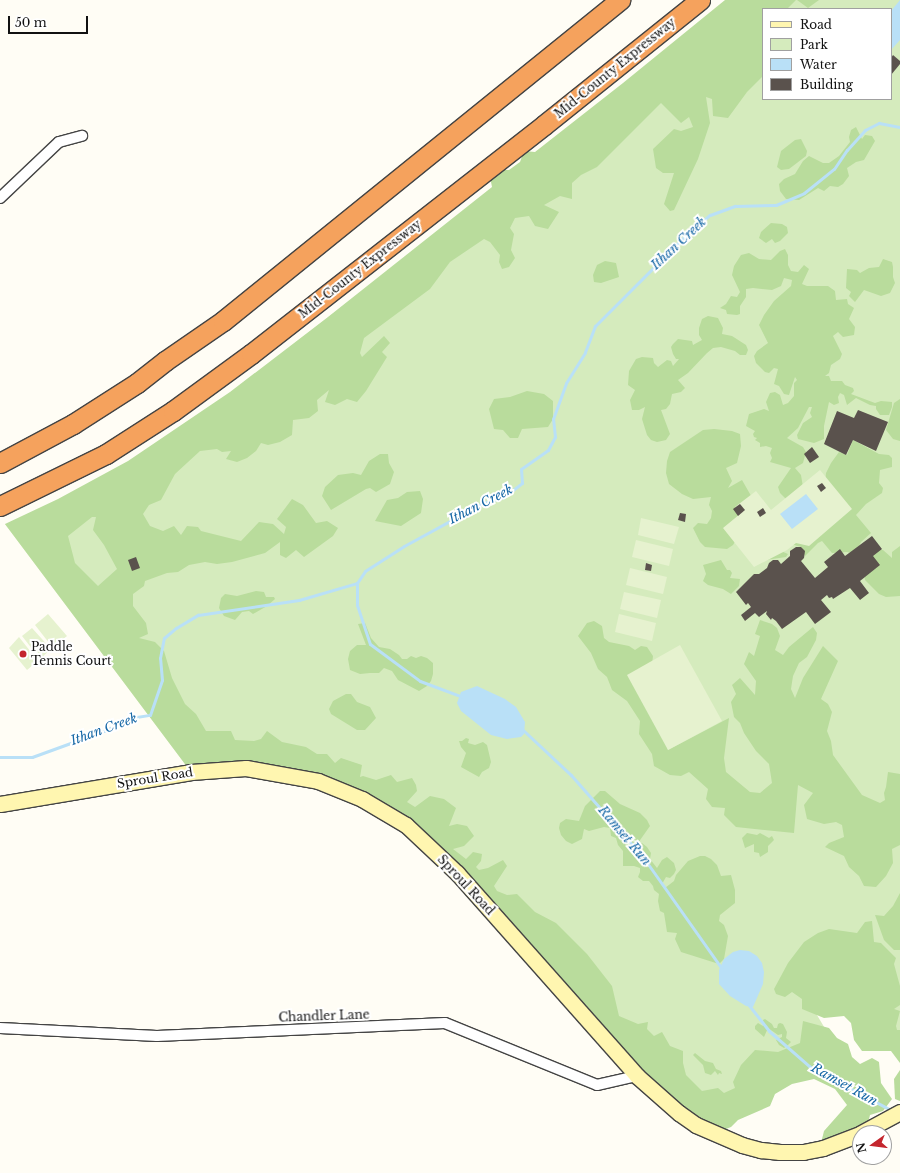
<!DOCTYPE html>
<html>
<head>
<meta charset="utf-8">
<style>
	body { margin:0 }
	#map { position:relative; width:900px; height:1173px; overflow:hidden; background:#fffdf5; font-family:"Libre Baskerville",serif }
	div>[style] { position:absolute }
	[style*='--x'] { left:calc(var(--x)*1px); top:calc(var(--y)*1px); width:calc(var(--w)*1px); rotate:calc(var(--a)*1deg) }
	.green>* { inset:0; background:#d5ebbd }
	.forest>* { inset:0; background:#b9dc9c }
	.pitch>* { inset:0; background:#e6f2cf }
	.water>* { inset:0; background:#b9e0f7 }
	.stream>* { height:3px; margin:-1.5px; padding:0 1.5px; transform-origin:1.5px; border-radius:1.5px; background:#b9e0f7 }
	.building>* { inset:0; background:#5a524d }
	.roads { filter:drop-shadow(1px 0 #444) drop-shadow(-1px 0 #444) drop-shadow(0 1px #444) drop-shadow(0 -1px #444) }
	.minor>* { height:10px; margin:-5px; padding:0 5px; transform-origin:5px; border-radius:5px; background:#fff }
	.secondary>* { height:15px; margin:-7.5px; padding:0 7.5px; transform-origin:7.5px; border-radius:7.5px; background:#fff6b0 }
	.motorway>* { height:19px; margin:-9.5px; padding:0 9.5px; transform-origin:9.5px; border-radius:9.5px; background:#f5a25d }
	.dots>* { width:11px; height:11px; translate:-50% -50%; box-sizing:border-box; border:2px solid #fff; border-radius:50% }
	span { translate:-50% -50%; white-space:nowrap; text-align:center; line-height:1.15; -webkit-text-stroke:4px #fff; paint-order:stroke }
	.street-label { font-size:12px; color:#111 }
	.poi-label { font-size:12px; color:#111 }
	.left { translate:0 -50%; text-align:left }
	.water-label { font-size:13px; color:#1768a6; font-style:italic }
	.legend { position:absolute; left:762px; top:8px; width:130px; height:92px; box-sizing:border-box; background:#fff; border:1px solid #a0a0a0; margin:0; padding:5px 7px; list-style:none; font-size:12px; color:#111 }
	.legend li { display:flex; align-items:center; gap:8px; height:20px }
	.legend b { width:20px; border:1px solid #a0a0a0 }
	.north { position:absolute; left:852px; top:1125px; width:40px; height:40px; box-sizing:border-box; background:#fff; border:1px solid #a0a0a0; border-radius:50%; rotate:256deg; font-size:11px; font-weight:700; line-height:16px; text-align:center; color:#111 }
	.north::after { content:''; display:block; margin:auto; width:14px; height:18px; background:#c4262e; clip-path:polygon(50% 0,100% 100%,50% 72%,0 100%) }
	.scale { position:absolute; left:8px; top:16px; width:80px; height:18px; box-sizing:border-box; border:2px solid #111; border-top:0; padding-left:5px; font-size:12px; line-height:14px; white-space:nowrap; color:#111; -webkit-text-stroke:3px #fff; paint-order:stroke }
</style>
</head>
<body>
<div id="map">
	<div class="green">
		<i style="clip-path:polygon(evenodd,736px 0,900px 0,900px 1054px,855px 986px,814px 1010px,839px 1052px,706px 1130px,457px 873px,362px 799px,246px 768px,191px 772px,5px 524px,42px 525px,177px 435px,736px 0,763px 9px,891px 9px,891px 99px,763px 99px,763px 9px)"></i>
	</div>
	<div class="forest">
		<i style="clip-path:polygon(evenodd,725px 0,796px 0,787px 9px,763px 9px,763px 76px,747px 92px,728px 118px,713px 116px,712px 99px,706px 97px,710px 123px,698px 159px,674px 210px,670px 211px,664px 204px,674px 173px,663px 173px,656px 168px,653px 149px,674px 129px,681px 131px,693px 127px,689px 117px,681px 123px,661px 103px,597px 167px,581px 175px,572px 183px,572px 199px,560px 196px,544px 205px,559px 212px,548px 229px,535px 226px,529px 216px,515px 218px,510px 228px,514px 234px,511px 250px,515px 258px,509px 267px,502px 269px,499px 262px,500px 255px,490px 242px,484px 239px,450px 262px,430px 289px,364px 338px,360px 353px,362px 357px,384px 336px,390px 343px,382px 352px,387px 357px,366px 391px,357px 402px,347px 399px,335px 405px,325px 402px,329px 390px,317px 400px,318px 411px,309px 418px,293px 420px,292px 435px,280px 442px,268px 445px,261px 443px,256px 451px,247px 458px,237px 462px,226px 459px,231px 451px,222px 452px,217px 449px,200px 451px,175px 474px,161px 500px,149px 505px,143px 514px,150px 526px,163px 531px,174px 526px,181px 535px,187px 526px,198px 527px,201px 531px,241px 541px,259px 522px,273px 524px,284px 534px,286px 527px,277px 519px,292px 499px,303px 505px,316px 523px,327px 521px,338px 528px,333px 536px,304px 557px,296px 550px,286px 558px,280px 555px,280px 542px,265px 553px,232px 562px,217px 564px,205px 562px,189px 565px,178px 572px,167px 573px,145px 581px,144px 586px,133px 594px,133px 606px,146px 623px,148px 634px,139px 638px,155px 642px,164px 651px,172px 678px,185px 704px,196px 714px,206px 731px,231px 731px,235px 740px,254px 741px,261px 739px,267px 731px,282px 742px,306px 747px,317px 754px,327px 754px,335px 763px,341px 758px,362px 765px,360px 777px,363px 776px,376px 780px,391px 775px,397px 782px,412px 778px,416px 785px,417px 791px,407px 802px,415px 807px,430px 796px,444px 799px,456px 808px,449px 826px,457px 824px,467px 826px,474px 836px,464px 846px,453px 849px,466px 859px,473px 852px,482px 854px,481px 861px,476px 867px,479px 870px,488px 868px,503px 860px,507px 866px,494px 886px,497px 891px,507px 895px,517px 894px,535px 912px,556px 923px,587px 954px,612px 986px,619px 1016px,638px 1024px,648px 1022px,647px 1029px,654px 1036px,662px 1032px,670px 1046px,683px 1051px,683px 1063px,686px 1075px,702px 1091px,718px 1088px,724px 1093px,735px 1088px,733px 1082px,741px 1065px,755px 1050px,778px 1052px,800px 1043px,803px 1021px,829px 1028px,837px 1038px,848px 1044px,852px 1057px,860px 1064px,872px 1058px,879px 1062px,881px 1083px,892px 1099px,883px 1111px,870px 1115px,868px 1123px,821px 1143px,824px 1131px,847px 1105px,835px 1089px,814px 1079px,792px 1084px,775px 1094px,770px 1106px,738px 1120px,731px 1127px,718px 1132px,637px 1076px,457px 873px,362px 799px,246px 768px,191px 772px,5px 524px,58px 499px,128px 461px,230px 392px,328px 317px,492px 187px,490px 177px,501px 170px,509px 170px,520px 162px,524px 151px,535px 152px,623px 83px,725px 0,92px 517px,96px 517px,93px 530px,104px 545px,117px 569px,98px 586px,75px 563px,68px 536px,92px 517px)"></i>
		<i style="clip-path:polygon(797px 0,819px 0,808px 8px)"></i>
		<i style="clip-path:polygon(856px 127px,862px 139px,865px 135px,872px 136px,875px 141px,864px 160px,856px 162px,847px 168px,849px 176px,843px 184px,838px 187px,830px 186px,824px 191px,818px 188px,799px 200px,786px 199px,780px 191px,779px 184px,784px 179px,795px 174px,803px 161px,809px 156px,823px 163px,829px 163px,839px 156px,850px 142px,849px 137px,851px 130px)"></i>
		<i style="clip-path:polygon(801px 139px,807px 151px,806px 156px,789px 169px,781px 170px,777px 167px,781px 151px,795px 140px)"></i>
		<i style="clip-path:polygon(771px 223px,782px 224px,787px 227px,788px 233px,780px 241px,775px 243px,772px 239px,766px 243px,759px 238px,761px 232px)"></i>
		<i style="clip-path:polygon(785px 249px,788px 255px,788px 265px,791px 271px,798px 272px,804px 265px,809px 269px,802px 284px,807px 286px,828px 286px,835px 291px,836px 300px,847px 299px,848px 304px,854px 308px,849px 319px,855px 327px,854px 335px,843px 337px,838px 332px,833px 336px,842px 354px,840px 359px,831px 365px,829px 373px,825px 376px,829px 376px,831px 381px,842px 381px,845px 385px,853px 388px,854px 391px,851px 394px,875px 403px,881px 401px,892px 402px,892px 407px,889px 415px,880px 415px,876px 409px,876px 406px,870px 405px,856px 398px,847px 405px,844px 395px,840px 393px,838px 397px,839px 403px,834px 405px,829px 402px,824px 426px,824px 439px,814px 443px,798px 439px,797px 435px,803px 423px,812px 417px,810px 413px,812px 407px,809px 407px,798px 428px,787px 438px,803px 447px,806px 452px,803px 463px,795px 468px,801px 475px,803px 487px,787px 500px,780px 493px,778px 487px,791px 468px,770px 462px,772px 458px,770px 453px,772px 448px,766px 446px,760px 447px,760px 443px,755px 440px,757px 438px,754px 437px,753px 434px,755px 431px,746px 426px,749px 414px,764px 409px,769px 411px,766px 402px,770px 393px,775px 392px,780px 395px,783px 405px,788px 403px,794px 396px,794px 383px,797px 380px,795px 377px,789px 395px,784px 394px,779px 386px,774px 384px,778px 369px,774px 368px,769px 373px,765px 372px,756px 363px,754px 356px,757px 351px,768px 343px,759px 325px,764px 315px,774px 301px,791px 286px,792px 280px,784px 278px,781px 286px,772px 290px,753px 288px,746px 289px,746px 297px,740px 306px,740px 314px,737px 315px,727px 314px,726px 310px,720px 308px,726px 304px,731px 296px,737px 297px,740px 292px,732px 275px,734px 266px,741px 255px,749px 253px,759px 259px,771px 260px,780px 251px)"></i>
		<i style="clip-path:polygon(883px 259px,892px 262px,893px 267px,893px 277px,895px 283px,890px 293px,881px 296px,864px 290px,855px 302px,849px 296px,851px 292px,846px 288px,847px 269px,857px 270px,860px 273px,869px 268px,879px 267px)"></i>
		<i style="clip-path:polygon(605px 261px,616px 263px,619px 277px,601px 283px,594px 282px,593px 275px,597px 265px)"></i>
		<i style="clip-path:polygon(708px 316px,718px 318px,723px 328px,722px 334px,732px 336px,746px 345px,748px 350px,746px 355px,740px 355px,735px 351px,721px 347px,713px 348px,707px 353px,688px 373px,678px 380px,685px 388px,681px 392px,672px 394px,670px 404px,666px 409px,661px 410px,670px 434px,666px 440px,657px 442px,651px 440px,647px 435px,642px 419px,645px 407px,639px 410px,632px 410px,630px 400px,635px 390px,628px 385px,629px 371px,636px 359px,642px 357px,653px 358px,654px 363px,658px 367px,667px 360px,671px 361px,673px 366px,679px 359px,676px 359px,673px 354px,671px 347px,673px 344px,678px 339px,692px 341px,693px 345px,702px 340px,699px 335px,699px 328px,702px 319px)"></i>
		<i style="clip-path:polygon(527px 391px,544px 394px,553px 401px,553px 419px,548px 427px,522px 429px,518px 438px,510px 438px,503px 430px,494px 429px,489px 409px,494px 399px,510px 397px)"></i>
		<i style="clip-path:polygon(900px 399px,900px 441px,893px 439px,886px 430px,894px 403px)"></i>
		<i style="clip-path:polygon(714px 429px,732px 431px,740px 434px,741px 446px,737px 463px,726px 468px,732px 481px,728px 488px,742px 480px,758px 508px,774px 548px,788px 554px,786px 557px,759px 561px,739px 535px,733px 545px,727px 549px,705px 547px,700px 542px,693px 528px,698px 523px,707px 524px,711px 518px,712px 511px,709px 505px,711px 497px,693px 499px,682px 494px,669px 484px,666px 473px,667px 461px,670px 452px,703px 430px)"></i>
		<i style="clip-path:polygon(853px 440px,879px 454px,889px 455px,892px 458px,892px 467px,880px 470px,879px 483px,883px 488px,882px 493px,866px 504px,856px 515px,871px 533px,861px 542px,858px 548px,851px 553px,847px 552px,832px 553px,822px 541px,818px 543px,805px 556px,801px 547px,791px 544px,825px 484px,826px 473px,831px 463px,839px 452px,847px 455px)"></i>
		<i style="clip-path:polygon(380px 454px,388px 454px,389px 463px,394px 472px,390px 484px,376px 492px,370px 488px,366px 489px,331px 510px,322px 496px,325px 487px,338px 475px,353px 473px,361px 475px,369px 461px)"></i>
		<i style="clip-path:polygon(420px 491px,423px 499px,421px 513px,401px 526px,375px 521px,387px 500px,398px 498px,407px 492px)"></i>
		<i style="clip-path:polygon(900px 546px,900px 596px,886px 597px,879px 594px,865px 580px,863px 567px,874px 549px,883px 550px,892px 558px,892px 552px)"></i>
		<i style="clip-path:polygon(721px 560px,727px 570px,730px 570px,732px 573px,730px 578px,740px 579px,739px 586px,731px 594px,723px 589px,708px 585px,703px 581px,706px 574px,703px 565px)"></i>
		<i style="clip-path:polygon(256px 591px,264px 592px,266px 597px,274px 597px,275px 599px,267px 606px,253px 614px,249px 611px,242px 612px,235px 620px,224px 616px,219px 608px,221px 598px,225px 594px,237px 596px)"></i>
		<i style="clip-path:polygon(760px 620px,772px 624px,777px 628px,780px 636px,775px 650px,783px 655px,789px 647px,813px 627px,817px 633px,816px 640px,807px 657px,799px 663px,793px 676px,791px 689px,795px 698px,803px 678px,823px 646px,838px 661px,821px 699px,828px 704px,832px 712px,827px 731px,831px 741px,833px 755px,862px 795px,880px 803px,885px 800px,884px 793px,886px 787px,888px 772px,900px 774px,900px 845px,892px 849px,893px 863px,886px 876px,876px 887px,864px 886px,859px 876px,849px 867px,844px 856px,825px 847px,829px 843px,844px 837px,842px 825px,836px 822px,824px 824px,807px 819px,804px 805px,813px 793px,798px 785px,794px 833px,736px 827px,724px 815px,725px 808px,712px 807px,706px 799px,708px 789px,689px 772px,681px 776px,670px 775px,654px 766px,652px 754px,639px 734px,640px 721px,627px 701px,612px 690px,607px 677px,598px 669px,591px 653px,578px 636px,587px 623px,594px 621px,602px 626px,604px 638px,609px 642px,629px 646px,635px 650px,641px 646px,647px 647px,653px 656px,652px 665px,668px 750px,729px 718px,724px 758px,726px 772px,750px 792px,760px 793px,772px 783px,769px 764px,756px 751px,744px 733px,740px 723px,734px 717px,731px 702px,736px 694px,732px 685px,740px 678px,755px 695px,756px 681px,744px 664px,749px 652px,754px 656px,760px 636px,755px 634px)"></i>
		<i style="clip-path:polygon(365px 623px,371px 638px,379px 647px,390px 649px,399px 655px,402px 659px,407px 659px,411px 656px,416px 658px,421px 656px,427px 658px,433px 663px,433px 674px,431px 681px,427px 686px,419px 691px,398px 680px,392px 671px,384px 668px,379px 673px,370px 673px,360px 674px,350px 670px,348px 659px,350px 651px,357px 645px,366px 645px,358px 624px)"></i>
		<i style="clip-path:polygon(346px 694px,351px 694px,357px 702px,370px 707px,376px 718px,365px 730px,357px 730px,331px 714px,329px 709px,333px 701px)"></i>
		<i style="clip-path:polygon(466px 738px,469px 739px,468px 743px,475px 745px,483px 742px,487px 745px,491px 762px,489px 768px,482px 772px,479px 777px,461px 767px,466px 753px,461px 747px,459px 741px,462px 741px)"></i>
		<i style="clip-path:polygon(600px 791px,605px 791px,620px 804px,640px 813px,647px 820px,650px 826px,638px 843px,642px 843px,647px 847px,651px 853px,650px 859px,657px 868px,662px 860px,667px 857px,674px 863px,676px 870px,674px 874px,670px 878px,666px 877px,662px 884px,665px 888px,674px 881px,676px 875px,688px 861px,700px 856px,705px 856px,711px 859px,717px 865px,721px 876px,731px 875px,735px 890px,735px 903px,720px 915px,719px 921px,724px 925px,728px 936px,724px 959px,719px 964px,681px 952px,675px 939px,677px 933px,667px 932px,664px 913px,660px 911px,658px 901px,659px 894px,654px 890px,653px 886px,649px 881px,643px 881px,638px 877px,640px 872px,640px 868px,634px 866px,623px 866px,623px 851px,618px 845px,616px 838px,611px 836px,610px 828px,604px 827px,589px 831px,584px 829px,582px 839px,572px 844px,566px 841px,561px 835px,559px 828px,560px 823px,566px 819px,579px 821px,585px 806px)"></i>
		<i style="clip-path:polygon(747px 833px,757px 835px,760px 833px,769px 838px,772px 836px,774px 840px,768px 846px,768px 852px,760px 857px,759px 853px,754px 852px,754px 844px,745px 848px,742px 838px)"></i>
		<i style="clip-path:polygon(900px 893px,900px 950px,894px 950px,884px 940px,875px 915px,884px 916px,893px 906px)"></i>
		<i style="clip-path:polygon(872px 921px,874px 942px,881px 943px,896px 958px,894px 964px,900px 986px,900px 1005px,894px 1009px,900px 1011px,896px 1026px,897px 1030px,900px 1030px,900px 1063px,891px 1051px,862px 1051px,854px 1040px,851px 1023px,844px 1016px,824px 1018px,802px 1009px,802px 999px,792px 992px,785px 997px,776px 994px,774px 989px,788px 963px,804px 942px,818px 933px,829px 929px,857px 933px,865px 922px)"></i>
		<i style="clip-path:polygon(765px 1019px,772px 1024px,774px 1028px,777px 1028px,778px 1024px,780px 1023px,783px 1024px,787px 1032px,786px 1038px,791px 1042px,788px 1045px,784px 1048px,779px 1045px,776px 1040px,782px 1037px,782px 1034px,778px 1035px,768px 1028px,764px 1037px,755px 1029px,755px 1026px,758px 1023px,763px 1026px,763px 1020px)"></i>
		<i style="clip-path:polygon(695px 1053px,705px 1061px,713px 1063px,716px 1069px,721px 1071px,722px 1074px,719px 1073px,718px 1075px,715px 1071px,711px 1075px,705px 1073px,703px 1065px,693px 1055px)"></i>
		<i style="clip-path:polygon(900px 1070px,900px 1101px,895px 1099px,894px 1079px)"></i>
	</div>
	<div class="pitch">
		<i style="clip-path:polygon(820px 470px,852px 509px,809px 546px,796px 543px,787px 550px,754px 567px,723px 528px,740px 514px,735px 507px,756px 491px,771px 510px)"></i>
		<i style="clip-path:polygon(641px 518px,679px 527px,674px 544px,638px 535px)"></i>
		<i style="clip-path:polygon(636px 540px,673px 549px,669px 566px,632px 557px)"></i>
		<i style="clip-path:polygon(630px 568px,667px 577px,663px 594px,626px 585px)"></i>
		<i style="clip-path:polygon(624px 592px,661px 600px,657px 618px,620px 609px)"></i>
		<i style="clip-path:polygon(48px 614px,67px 636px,53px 648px,35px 625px)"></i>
		<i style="clip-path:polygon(619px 614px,656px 623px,652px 641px,615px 632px)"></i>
		<i style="clip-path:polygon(32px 628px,51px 649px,40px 659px,22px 636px)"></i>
		<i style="clip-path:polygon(19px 637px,38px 661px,27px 670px,9px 648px)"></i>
		<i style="clip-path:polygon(680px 645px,722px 721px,668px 750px,627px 675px)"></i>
	</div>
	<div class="water">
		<i style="clip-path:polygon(900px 0,900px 40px,891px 50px,891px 11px)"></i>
		<i style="clip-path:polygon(806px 494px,818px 509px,792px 529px,780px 514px)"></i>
		<i style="clip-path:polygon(477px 686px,505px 699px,516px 707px,525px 722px,524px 734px,521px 737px,507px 739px,491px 735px,461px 711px,457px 703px,461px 692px)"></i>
		<i style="clip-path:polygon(740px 950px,749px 951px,757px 956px,762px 963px,764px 972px,763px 984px,753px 1007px,746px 1006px,730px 996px,719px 984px,719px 970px,724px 959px,733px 952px)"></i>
	</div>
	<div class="stream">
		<i style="--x:357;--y:583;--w:22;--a:90"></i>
		<i style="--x:357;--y:605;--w:41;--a:71.6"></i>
		<i style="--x:370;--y:644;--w:62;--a:36.5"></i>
		<i style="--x:420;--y:681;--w:46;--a:20.4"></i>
		<i style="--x:523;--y:730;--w:66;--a:43.2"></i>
		<i style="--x:571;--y:775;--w:109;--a:48.7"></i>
		<i style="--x:643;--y:857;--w:137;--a:54.8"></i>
		<i style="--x:0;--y:757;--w:32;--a:0"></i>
		<i style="--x:32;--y:757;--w:79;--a:-20"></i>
		<i style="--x:106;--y:730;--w:27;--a:-27"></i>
		<i style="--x:130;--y:718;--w:20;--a:-9"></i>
		<i style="--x:150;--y:715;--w:37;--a:-71"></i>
		<i style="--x:162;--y:680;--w:22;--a:-95"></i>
		<i style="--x:160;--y:658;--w:20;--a:-79"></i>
		<i style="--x:164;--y:638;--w:16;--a:-40"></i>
		<i style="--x:176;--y:628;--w:26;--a:-31"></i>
		<i style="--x:198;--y:615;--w:102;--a:-8.4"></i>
		<i style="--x:299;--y:600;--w:60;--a:-16.3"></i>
		<i style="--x:357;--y:583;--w:14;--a:-56"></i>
		<i style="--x:365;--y:571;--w:46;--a:-32.7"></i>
		<i style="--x:404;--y:546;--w:90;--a:-28.6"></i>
		<i style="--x:483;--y:503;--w:22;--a:-16"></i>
		<i style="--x:504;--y:497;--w:23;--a:-38"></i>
		<i style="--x:522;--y:483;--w:14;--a:-94"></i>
		<i style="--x:521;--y:469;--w:33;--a:-35"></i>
		<i style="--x:548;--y:450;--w:15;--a:-62"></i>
		<i style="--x:555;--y:437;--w:18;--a:-96"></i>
		<i style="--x:553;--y:419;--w:38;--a:-70"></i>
		<i style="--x:566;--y:383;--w:36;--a:-58"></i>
		<i style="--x:585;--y:352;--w:28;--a:-69"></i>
		<i style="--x:595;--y:326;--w:123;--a:-45"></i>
		<i style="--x:682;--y:239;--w:37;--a:-41"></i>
		<i style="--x:710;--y:215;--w:27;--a:-20"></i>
		<i style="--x:735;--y:206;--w:41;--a:-1.4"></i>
		<i style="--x:776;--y:205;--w:30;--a:-23"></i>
		<i style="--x:804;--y:193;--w:38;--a:-39"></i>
		<i style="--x:834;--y:169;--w:23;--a:-56"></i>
		<i style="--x:847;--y:150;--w:27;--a:-48"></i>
		<i style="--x:865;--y:130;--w:16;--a:-27"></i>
		<i style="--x:879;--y:123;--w:21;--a:11"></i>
		<i style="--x:748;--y:1004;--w:34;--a:52"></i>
		<i style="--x:769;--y:1031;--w:53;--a:41.2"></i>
		<i style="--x:809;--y:1066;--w:91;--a:28.3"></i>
	</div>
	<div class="building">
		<i style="clip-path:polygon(893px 55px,900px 61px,900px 64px,891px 75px,891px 58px)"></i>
		<i style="clip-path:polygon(858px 410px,888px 422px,876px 451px,853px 440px,846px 455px,824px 444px,837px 411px,854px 418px)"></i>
		<i style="clip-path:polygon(812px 447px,819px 457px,810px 463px,804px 454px)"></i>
		<i style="clip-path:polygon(822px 483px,826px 488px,821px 492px,817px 486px)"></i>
		<i style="clip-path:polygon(740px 504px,745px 510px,738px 516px,733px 509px)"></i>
		<i style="clip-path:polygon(763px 508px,766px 513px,760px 517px,757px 512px)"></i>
		<i style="clip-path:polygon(680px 513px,686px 514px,685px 522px,678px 520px)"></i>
		<i style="clip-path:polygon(872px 536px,882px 549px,873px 556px,880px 565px,860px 581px,869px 593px,860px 600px,850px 588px,833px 599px,832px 597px,829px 598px,827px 595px,821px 600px,831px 612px,815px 624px,806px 612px,782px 629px,776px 621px,772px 618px,771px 620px,766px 614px,767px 611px,759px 617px,755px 613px,745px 621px,741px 615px,751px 607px,748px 603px,746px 605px,736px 592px,754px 574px,759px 574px,767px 568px,769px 563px,773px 560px,778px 560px,781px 564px,790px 556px,790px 551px,796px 547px,801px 547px,805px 551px,804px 558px,801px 561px,815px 578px,828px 567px,824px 562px,840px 549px,845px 556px)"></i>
		<i style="clip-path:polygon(136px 557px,140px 568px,132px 571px,128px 560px)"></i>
		<i style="clip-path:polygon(646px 563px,652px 565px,651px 571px,645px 570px)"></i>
	</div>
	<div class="roads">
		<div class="minor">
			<i style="--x:0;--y:198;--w:81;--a:-43.5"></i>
			<i style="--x:59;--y:142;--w:24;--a:-15"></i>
			<i style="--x:0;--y:1028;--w:157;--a:2.9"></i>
			<i style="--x:157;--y:1036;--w:288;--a:-2.6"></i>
			<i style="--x:445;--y:1023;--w:164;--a:22.2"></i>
			<i style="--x:597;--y:1085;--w:41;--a:-12.7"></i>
		</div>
		<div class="secondary">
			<i style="--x:0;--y:804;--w:194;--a:-9.5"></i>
			<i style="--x:191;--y:772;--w:55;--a:-4.2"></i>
			<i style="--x:246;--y:768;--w:73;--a:10.2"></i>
			<i style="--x:318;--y:781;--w:48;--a:22.2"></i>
			<i style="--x:362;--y:799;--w:51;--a:30.6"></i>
			<i style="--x:406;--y:825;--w:70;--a:43.3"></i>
			<i style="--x:457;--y:873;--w:271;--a:48.4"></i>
			<i style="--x:637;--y:1076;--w:56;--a:41.4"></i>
			<i style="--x:679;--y:1113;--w:21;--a:35"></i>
			<i style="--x:696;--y:1125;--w:50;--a:23.5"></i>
			<i style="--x:742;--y:1145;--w:20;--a:15"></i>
			<i style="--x:761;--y:1150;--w:19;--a:6"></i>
			<i style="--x:780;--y:1152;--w:23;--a:0"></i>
			<i style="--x:803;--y:1152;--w:20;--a:-11"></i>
			<i style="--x:823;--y:1148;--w:40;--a:-21"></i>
			<i style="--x:861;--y:1133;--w:44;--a:-28.3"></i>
		</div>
		<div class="motorway">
			<i style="--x:0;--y:463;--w:83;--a:-28.1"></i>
			<i style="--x:73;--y:424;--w:76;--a:-32.6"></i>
			<i style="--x:137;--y:383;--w:36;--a:-38"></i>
			<i style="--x:165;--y:361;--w:70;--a:-34.6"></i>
			<i style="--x:223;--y:321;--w:511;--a:-38.96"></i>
			<i style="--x:0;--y:506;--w:118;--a:-26.1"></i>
			<i style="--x:106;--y:454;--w:80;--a:-32.7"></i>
			<i style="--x:173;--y:411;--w:97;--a:-36.2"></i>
			<i style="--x:251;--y:354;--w:372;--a:-38"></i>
			<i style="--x:544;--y:125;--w:200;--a:-38.7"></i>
		</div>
	</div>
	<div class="dots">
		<i style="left:23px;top:654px;background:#c4262e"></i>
	</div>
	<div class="street-label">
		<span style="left:615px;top:68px;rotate:-39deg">Mid-County Expressway</span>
		<span style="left:360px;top:269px;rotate:-38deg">Mid-County Expressway</span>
		<span style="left:155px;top:778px;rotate:-9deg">Sproul Road</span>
		<span style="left:466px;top:885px;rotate:47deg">Sproul Road</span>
		<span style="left:324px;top:1016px;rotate:-2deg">Chandler Lane</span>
	</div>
	<div class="poi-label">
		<span class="left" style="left:31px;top:654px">Paddle<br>Tennis Court</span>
	</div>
	<div class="water-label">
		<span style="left:679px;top:244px;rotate:-43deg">Ithan Creek</span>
		<span style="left:481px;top:505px;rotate:-27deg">Ithan Creek</span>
		<span style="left:104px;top:730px;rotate:-20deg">Ithan Creek</span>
		<span style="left:624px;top:836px;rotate:50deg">Ramset Run</span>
		<span style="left:844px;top:1085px;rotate:29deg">Ramset Run</span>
	</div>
	<ul class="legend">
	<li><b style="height:5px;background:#fff6b0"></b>Road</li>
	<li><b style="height:11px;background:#d5ebbd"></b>Park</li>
	<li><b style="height:11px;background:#b9e0f7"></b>Water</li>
	<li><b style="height:11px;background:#5a524d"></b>Building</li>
	</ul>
	<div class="north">N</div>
	<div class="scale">50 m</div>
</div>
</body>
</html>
